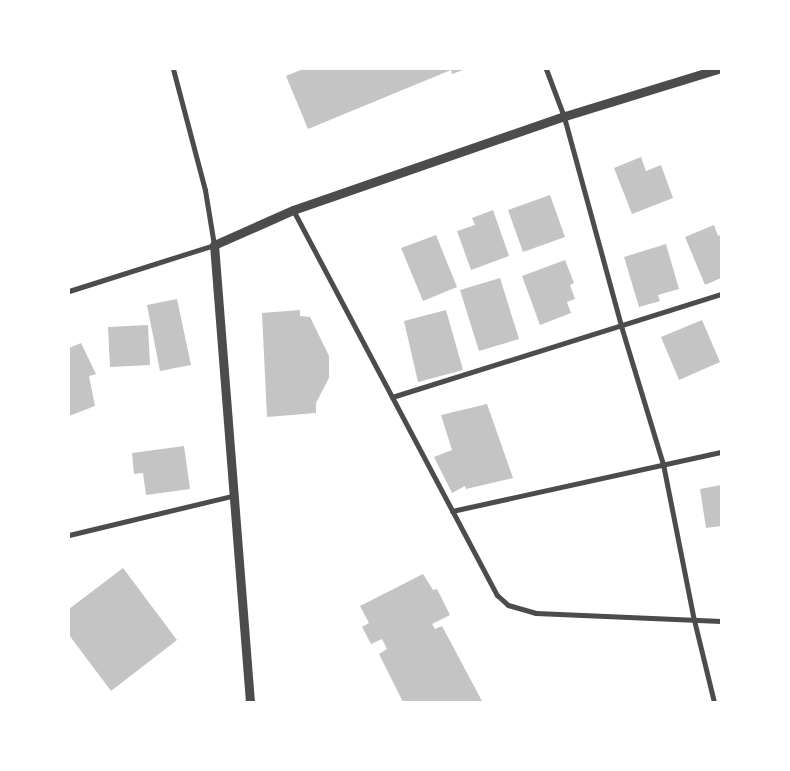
<!DOCTYPE html>
<html>
<head>
<meta charset="utf-8">
<style>
	body { margin:0 }
	#map { position:relative; width:790px; height:771px; overflow:hidden; background:#fff; font-family:Inter,sans-serif }
	div>[style] { position:absolute }
	[style*='--x'] { left:calc(var(--x)*1px); top:calc(var(--y)*1px); width:calc(var(--w)*1px); rotate:calc(var(--a)*1deg) }
	.building>* { inset:0; background:#c4c4c4 }
	.minor>* { height:5px; margin:-2.5px; padding:0 2.5px; transform-origin:2.5px; border-radius:2.5px; background:#4c4c4c }
	.tertiary>* { height:9px; margin:-4.5px; padding:0 4.5px; transform-origin:4.5px; border-radius:4.5px; background:#4c4c4c }
	span { translate:-50% -50%; white-space:nowrap; text-align:center; line-height:1.15; -webkit-text-stroke:4.5px #fff; paint-order:stroke }
	.frame { position:absolute; inset:0; border:70px solid #fff; pointer-events:none }
</style>
</head>
<body>
<div id="map">
	<div class="building">
		<i style="clip-path:polygon(303px 69px,466px 69px,452px 74px,451px 70px,308px 129px,286px 76px)"></i>
		<i style="clip-path:polygon(641px 157px,646px 171px,661px 165px,673px 198px,632px 214px,614px 168px)"></i>
		<i style="clip-path:polygon(550px 195px,565px 237px,523px 252px,508px 210px)"></i>
		<i style="clip-path:polygon(493px 210px,509px 256px,471px 270px,457px 231px,475px 225px,472px 218px)"></i>
		<i style="clip-path:polygon(714px 225px,718px 236px,721px 235px,721px 278px,705px 285px,685px 237px)"></i>
		<i style="clip-path:polygon(436px 235px,457px 287px,423px 301px,401px 248px)"></i>
		<i style="clip-path:polygon(666px 244px,679px 289px,658px 295px,660px 301px,639px 307px,624px 257px)"></i>
		<i style="clip-path:polygon(565px 260px,574px 283px,570px 285px,575px 299px,567px 302px,571px 313px,540px 325px,522px 276px)"></i>
		<i style="clip-path:polygon(500px 278px,519px 339px,479px 351px,460px 290px)"></i>
		<i style="clip-path:polygon(177px 299px,191px 365px,160px 371px,147px 305px)"></i>
		<i style="clip-path:polygon(300px 310px,300px 316px,310px 317px,329px 356px,329px 378px,316px 403px,316px 413px,267px 417px,262px 313px)"></i>
		<i style="clip-path:polygon(446px 310px,463px 370px,418px 382px,404px 321px)"></i>
		<i style="clip-path:polygon(702px 320px,720px 362px,679px 380px,661px 337px)"></i>
		<i style="clip-path:polygon(148px 325px,150px 365px,110px 367px,108px 327px)"></i>
		<i style="clip-path:polygon(81px 343px,96px 374px,89px 376px,95px 406px,69px 416px,69px 348px)"></i>
		<i style="clip-path:polygon(487px 404px,513px 478px,466px 489px,465px 486px,452px 493px,434px 457px,452px 450px,441px 415px)"></i>
		<i style="clip-path:polygon(184px 446px,190px 489px,146px 495px,143px 473px,134px 474px,132px 453px)"></i>
		<i style="clip-path:polygon(721px 485px,721px 526px,706px 528px,700px 489px)"></i>
		<i style="clip-path:polygon(123px 568px,177px 640px,111px 691px,69px 635px,69px 609px)"></i>
		<i style="clip-path:polygon(423px 574px,433px 590px,437px 589px,450px 615px,432px 624px,435px 629px,442px 626px,482px 701px,403px 702px,379px 654px,387px 649px,382px 639px,371px 644px,362px 627px,369px 623px,360px 606px)"></i>
	</div>
	<div class="minor">
		<i style="--x:546;--y:69;--w:51;--a:69.4"></i>
		<i style="--x:564;--y:117;--w:217;--a:74.7"></i>
		<i style="--x:621;--y:326;--w:144;--a:73.1"></i>
		<i style="--x:663;--y:464;--w:159;--a:78.8"></i>
		<i style="--x:694;--y:620;--w:84;--a:76.3"></i>
		<i style="--x:293;--y:210;--w:436;--a:62.1"></i>
		<i style="--x:497;--y:595;--w:15;--a:42"></i>
		<i style="--x:508;--y:605;--w:29;--a:16"></i>
		<i style="--x:536;--y:613;--w:185;--a:2.5"></i>
		<i style="--x:69;--y:291;--w:152;--a:-17.6"></i>
		<i style="--x:214;--y:245;--w:56;--a:-99.3"></i>
		<i style="--x:205;--y:190;--w:125;--a:-104.8"></i>
		<i style="--x:392;--y:397;--w:345;--a:-17.4"></i>
		<i style="--x:452;--y:511;--w:275;--a:-12.4"></i>
		<i style="--x:69;--y:535;--w:171;--a:-13.5"></i>
	</div>
	<div class="tertiary">
		<i style="--x:250;--y:702;--w:458;--a:-94.5"></i>
		<i style="--x:214;--y:245;--w:86;--a:-23.9"></i>
		<i style="--x:293;--y:210;--w:288;--a:-19.1"></i>
		<i style="--x:565;--y:116;--w:160;--a:-17.1"></i>
	</div>
	<div class="frame"></div>
</div>
</body>
</html>
